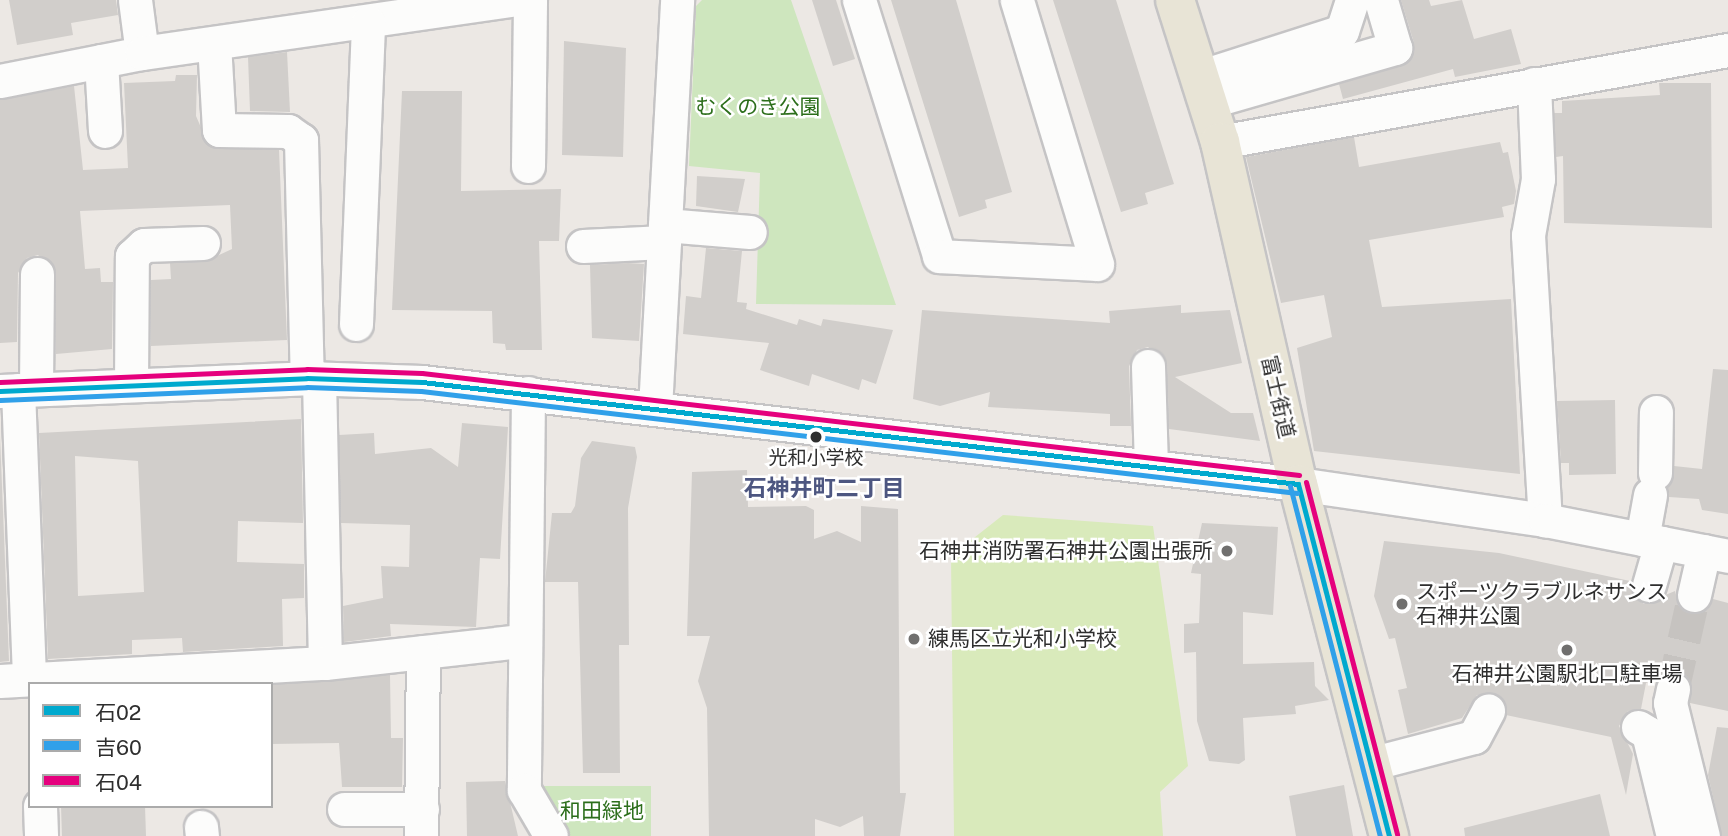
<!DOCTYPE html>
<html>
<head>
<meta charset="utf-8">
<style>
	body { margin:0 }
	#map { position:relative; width:1728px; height:836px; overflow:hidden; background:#ece8e4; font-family:"Public Sans","Noto Sans JP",sans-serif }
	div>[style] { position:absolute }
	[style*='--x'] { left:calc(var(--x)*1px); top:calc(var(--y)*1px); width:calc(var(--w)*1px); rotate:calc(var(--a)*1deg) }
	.green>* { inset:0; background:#cee6be }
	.pitch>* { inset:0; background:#d9eabb }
	.building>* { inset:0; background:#d1cecb }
	.minor-tunnel>* { height:33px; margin-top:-16.5px; transform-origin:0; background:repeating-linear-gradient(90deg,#c6c3c0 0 33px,transparent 0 50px) }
	.roads { filter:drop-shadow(2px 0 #c5c4c5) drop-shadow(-2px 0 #c5c4c5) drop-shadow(0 2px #c5c4c5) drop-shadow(0 -2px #c5c4c5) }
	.minor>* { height:33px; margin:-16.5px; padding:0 16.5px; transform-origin:16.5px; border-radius:16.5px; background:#fcfcfb }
	.major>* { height:38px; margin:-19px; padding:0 19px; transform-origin:19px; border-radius:19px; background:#e8e4d6 }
	.bus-1>* { height:5px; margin:-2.5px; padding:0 2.5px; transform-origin:2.5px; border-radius:2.5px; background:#00a9ce }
	.bus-2>* { height:5px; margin:-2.5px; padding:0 2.5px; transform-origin:2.5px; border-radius:2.5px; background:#30a0e9 }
	.bus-3>* { height:5px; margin:-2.5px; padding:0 2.5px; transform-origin:2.5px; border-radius:2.5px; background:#e5007d }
	.dots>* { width:19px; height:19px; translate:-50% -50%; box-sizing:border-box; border:4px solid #fff; border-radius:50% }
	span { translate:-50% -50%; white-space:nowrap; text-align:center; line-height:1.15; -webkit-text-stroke:5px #fff; paint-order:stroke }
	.bus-label { font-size:19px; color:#2e2e2e }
	.park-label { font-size:21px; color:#2c6e1b }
	.street-label { font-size:21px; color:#2e2e2e }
	.poi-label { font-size:21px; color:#2e2e2e }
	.right { translate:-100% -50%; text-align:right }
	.left { translate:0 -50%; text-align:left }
	.neighbourhood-label { font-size:23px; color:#4d5680; font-weight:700 }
	.legend { position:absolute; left:28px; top:682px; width:245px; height:126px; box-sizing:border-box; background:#fff; border:2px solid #ababab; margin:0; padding:9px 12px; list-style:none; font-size:21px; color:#2e2e2e }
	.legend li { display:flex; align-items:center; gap:14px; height:35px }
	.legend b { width:35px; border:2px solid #ababab }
</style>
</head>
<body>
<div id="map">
	<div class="green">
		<i style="clip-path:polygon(702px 0,791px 0,896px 305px,756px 304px,760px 173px,689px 166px,696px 6px)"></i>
		<i style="clip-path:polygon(539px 786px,651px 786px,651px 836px,567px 836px)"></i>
	</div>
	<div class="pitch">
		<i style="clip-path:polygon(1003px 515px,1153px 526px,1188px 766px,1160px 792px,1163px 836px,954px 836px,951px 556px)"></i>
	</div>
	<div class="building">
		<i style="clip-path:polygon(9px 0,116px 0,118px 15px,71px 23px,73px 35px,17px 45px)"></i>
		<i style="clip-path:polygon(812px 0,836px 0,855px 59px,833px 66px)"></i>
		<i style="clip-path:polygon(891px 0,956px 0,1012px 192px,985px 200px,987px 208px,959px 217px)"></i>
		<i style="clip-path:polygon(1053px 0,1116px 0,1174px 184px,1145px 193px,1148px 204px,1121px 212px)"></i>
		<i style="clip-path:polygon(1401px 0,1429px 0,1431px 6px,1462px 0,1474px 39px,1511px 29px,1521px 64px,1455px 77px,1453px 69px,1343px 99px,1339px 84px,1409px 61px,1414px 43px)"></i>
		<i style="clip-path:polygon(564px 41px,626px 48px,623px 157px,562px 155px)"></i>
		<i style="clip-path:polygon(287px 52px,290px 112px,250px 111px,248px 57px)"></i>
		<i style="clip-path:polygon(176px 75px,197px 75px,196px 116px,209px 146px,279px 150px,287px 340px,151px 346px,151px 280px,171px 279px,170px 263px,204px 262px,232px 249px,230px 205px,80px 211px,85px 269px,100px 268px,101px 282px,113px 282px,112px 349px,56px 354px,56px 273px,38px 255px,27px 258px,18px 273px,17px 342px,0 343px,0 100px,74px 86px,83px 170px,128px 168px,124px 83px,175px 81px)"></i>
		<i style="clip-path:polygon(1659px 83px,1711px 83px,1712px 228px,1564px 223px,1563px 156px,1556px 157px,1554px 113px,1562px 113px,1562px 101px,1660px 95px)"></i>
		<i style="clip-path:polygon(402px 91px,462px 91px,461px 191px,561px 189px,559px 241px,539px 241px,542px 350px,506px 350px,505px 344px,493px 343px,492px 311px,392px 310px)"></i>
		<i style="clip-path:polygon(1354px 137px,1359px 167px,1500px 142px,1503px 153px,1508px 152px,1516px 191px,1514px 204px,1502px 207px,1504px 217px,1369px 240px,1382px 307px,1511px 299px,1520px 474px,1314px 451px,1297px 348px,1332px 337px,1324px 295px,1281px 303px,1246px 157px)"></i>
		<i style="clip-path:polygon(697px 176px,745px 179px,738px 212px,696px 206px)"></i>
		<i style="clip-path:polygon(706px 248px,742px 251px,737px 302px,747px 303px,746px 309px,797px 325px,799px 319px,821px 326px,823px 319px,893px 330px,876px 384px,862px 379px,859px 390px,812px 374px,809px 386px,760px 370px,769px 343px,683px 334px,686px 296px,701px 298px)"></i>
		<i style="clip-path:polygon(628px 263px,644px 264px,639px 341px,592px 338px,590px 265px)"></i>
		<i style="clip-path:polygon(1181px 305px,1181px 313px,1230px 310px,1242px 363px,1175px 377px,1231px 413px,1253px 413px,1260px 441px,1169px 429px,1167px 365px,1148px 347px,1137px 350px,1129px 366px,1131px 426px,1110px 426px,1110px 414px,988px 407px,990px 392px,940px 406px,913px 399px,922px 310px,1110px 323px,1109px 311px)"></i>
		<i style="clip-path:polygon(1713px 369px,1728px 370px,1728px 514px,1702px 510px,1699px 499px,1669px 497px,1667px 487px,1674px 466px,1702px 469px)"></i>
		<i style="clip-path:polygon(1615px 400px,1616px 474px,1569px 475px,1569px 463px,1561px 463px,1557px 401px)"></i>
		<i style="clip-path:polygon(evenodd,301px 419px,303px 523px,238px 521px,237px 562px,304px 564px,304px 598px,282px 599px,283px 646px,183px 652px,182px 638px,132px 640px,132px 654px,48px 659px,39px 433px,301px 419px,75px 456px,138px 461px,144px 592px,78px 596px,75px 456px)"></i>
		<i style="clip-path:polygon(462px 423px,508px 427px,500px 559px,480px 558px,476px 627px,390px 624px,391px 636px,344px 642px,343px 606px,383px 598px,381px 566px,409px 567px,410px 525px,341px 523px,339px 435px,374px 433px,375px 454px,431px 448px,458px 467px)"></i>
		<i style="clip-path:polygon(0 436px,9px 661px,0 662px)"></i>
		<i style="clip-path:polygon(592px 441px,635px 447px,637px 457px,628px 508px,629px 645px,619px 645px,620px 773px,583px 773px,578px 582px,545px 582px,552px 513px,571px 513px,575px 506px,581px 458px)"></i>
		<i style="clip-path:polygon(747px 470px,748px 507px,806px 506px,814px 510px,814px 539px,837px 531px,861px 542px,861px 506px,898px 509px,900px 793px,906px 793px,900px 836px,864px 836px,863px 816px,840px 827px,815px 819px,815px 836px,709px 836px,707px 708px,698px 681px,710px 636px,687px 636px,692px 472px)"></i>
		<i style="clip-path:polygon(1202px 523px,1278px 527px,1273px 615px,1243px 612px,1243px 664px,1314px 662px,1315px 686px,1329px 700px,1295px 706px,1296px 714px,1243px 718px,1245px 760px,1239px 764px,1209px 761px,1197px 721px,1196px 652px,1184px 653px,1184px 624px,1199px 623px,1201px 574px,1191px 573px)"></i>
		<i style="clip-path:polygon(1384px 541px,1499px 553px,1630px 581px,1635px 598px,1644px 604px,1675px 591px,1680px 609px,1690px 614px,1708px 609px,1713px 599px,1728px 603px,1728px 711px,1690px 703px,1691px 682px,1678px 670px,1646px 683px,1641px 709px,1628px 711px,1619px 726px,1633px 754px,1626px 795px,1611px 737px,1506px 715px,1496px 694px,1477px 695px,1462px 718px,1408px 734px,1398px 690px,1407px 688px,1395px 638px,1389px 639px,1374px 596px)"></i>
		<i style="clip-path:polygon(390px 675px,391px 738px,403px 738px,402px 787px,342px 787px,339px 743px,271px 744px,271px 685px)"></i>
		<i style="clip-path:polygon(1717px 727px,1728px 728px,1728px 836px,1722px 836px,1708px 775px)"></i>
		<i style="clip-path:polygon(505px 781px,518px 836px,467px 836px,466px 782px)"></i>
		<i style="clip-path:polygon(1344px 785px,1353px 836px,1296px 836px,1289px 796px)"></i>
		<i style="clip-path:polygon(1600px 794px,1610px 836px,1465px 836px,1464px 828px)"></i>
		<i style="clip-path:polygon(61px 806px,145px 806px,146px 836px,62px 836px)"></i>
	</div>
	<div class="minor-tunnel">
		<i style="--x:1673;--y:689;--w:96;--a:-77.4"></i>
	</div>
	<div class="roads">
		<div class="minor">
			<i style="--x:135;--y:0;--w:53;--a:82.5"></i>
			<i style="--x:859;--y:0;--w:268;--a:72.6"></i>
			<i style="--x:939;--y:256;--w:158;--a:2.9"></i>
			<i style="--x:1097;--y:264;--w:276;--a:-106.9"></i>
			<i style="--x:214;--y:43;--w:87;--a:86.7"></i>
			<i style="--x:219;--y:130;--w:69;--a:0.8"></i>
			<i style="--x:288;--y:131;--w:16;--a:35"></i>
			<i style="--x:301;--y:140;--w:238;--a:88.6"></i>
			<i style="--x:101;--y:61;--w:70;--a:86.7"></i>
			<i style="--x:1199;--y:77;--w:150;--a:-17.8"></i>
			<i style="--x:1342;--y:31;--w:33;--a:-72"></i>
			<i style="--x:0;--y:81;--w:145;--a:-11.2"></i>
			<i style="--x:142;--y:53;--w:372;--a:-8.2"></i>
			<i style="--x:1534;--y:84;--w:95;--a:87.6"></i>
			<i style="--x:1538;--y:179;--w:57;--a:100.1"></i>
			<i style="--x:1528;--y:235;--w:286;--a:86.6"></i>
			<i style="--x:1208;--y:102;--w:195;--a:-16.1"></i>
			<i style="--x:1395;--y:48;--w:50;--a:-106.3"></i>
			<i style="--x:1220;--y:142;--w:516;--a:-10.27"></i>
			<i style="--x:528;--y:166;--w:166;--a:-89.3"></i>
			<i style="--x:665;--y:225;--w:85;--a:4.7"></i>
			<i style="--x:583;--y:246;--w:81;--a:-2.8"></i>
			<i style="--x:356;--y:324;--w:302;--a:-87.7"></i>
			<i style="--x:1148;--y:366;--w:101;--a:88.3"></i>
			<i style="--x:319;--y:378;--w:285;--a:88.8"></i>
			<i style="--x:131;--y:385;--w:129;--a:-89.6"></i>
			<i style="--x:132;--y:256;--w:16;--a:-43"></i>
			<i style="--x:144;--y:245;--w:59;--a:-1.9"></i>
			<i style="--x:36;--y:389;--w:115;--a:-89.5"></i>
			<i style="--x:18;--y:390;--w:288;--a:87.8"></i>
			<i style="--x:0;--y:391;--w:307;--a:-2.4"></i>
			<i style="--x:307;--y:378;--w:115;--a:2"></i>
			<i style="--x:422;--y:382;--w:882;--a:6.64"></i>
			<i style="--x:1298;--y:484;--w:250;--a:8.3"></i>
			<i style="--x:1545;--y:520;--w:187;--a:11.1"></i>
			<i style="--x:528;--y:393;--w:397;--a:90.6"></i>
			<i style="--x:524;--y:790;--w:53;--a:59.6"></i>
			<i style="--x:655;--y:409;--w:410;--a:-86.9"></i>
			<i style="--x:1655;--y:473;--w:61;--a:-89.1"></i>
			<i style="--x:1642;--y:539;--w:45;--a:-79.7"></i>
			<i style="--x:1649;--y:585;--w:44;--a:-74.1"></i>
			<i style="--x:1694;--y:595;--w:45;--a:-77.2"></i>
			<i style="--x:0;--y:681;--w:325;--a:-3.2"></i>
			<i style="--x:325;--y:663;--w:198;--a:-6.4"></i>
			<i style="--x:1673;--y:689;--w:14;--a:102"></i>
			<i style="--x:1670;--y:703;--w:137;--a:76.1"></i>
			<i style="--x:1638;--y:727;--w:12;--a:31"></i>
			<i style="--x:1648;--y:733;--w:106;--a:76.4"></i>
			<i style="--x:1370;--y:764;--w:107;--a:-14.6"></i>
			<i style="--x:1474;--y:737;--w:30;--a:-62"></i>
			<i style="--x:40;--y:806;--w:30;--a:88"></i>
			<i style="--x:344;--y:809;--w:78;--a:0"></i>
			<i style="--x:201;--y:827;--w:9;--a:84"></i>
			<i style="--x:421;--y:836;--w:184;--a:-89.4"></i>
		</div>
		<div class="major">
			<i style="--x:1175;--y:0;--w:149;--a:72.4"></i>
			<i style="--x:1220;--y:142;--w:351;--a:77.2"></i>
			<i style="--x:1298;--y:484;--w:364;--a:75.5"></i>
		</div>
	</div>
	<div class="bus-1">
		<i style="--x:0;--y:391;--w:307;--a:-2.4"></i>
		<i style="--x:307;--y:378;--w:115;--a:2"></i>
		<i style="--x:422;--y:382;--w:882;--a:6.64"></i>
		<i style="--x:1298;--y:484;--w:364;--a:75.5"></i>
	</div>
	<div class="bus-2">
		<i style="--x:0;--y:400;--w:307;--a:-2.4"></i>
		<i style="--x:307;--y:387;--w:114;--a:2"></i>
		<i style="--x:421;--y:391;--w:882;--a:6.64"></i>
		<i style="--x:1290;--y:486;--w:361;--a:75.6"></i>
	</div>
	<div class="bus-3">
		<i style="--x:0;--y:382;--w:307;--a:-2.4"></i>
		<i style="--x:307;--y:369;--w:115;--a:2"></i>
		<i style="--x:422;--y:373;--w:883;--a:6.63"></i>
		<i style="--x:1306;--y:482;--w:364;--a:75.5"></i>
	</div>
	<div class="dots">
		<i style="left:816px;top:437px;background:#2e2e2e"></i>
		<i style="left:1227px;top:551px;background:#706f6e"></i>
		<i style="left:1402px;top:604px;background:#706f6e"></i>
		<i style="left:914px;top:639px;background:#706f6e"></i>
		<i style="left:1567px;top:650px;background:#706f6e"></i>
	</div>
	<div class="bus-label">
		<span style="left:816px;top:458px">光和小学校</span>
	</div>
	<div class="park-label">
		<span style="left:758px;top:107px">むくのき公園</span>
		<span style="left:602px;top:811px">和田緑地</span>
	</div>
	<div class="street-label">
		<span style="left:1278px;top:397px;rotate:77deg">富士街道</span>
	</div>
	<div class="poi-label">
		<span class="right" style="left:1213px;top:551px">石神井消防署石神井公園出張所</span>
		<span class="left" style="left:1416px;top:604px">スポーツクラブルネサンス<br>石神井公園</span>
		<span class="left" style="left:928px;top:639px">練馬区立光和小学校</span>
		<span style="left:1567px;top:674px">石神井公園駅北口駐車場</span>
	</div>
	<div class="neighbourhood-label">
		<span style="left:824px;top:488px">石神井町二丁目</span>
	</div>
	<ul class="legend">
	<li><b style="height:9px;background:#00a9ce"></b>石02</li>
	<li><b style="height:9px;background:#30a0e9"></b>吉60</li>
	<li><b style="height:9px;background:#e5007d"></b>石04</li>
	</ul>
</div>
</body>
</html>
